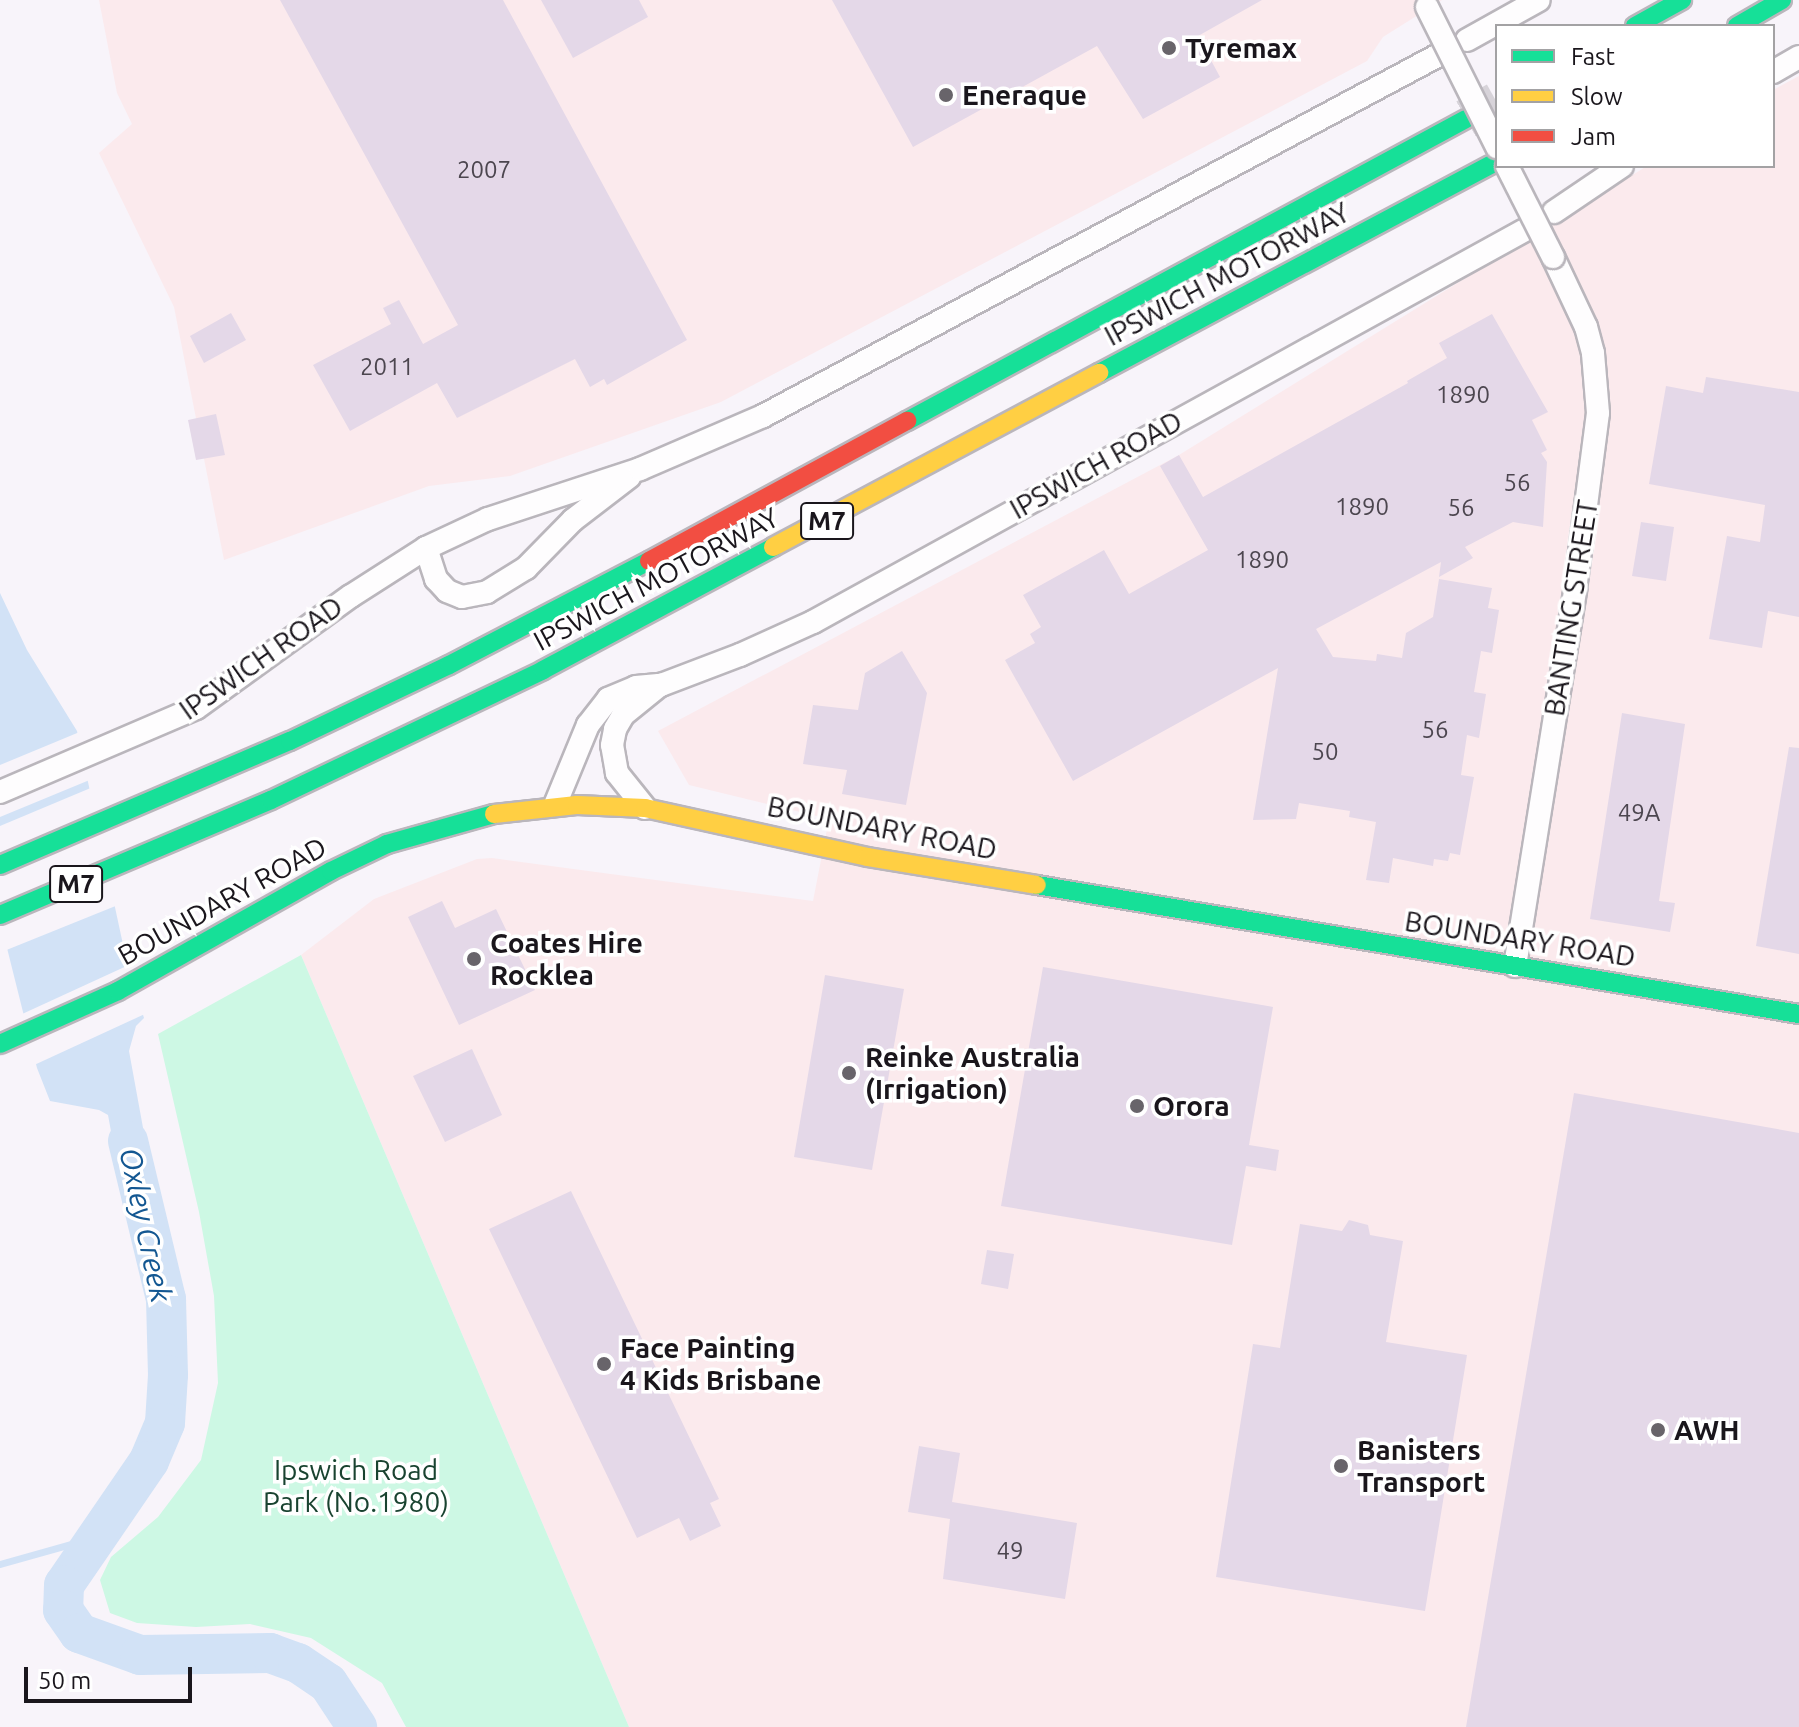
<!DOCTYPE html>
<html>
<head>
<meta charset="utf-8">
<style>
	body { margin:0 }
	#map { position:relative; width:1799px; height:1727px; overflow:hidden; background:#f8f4fa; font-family:Ubuntu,sans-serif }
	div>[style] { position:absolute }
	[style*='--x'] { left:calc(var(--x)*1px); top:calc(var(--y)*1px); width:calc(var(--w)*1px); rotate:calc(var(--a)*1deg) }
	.industrial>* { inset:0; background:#fbeaed }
	.green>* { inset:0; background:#cdf8e4 }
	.water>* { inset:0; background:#d2e2f6 }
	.pier>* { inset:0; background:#f8f4fa }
	.stream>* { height:7px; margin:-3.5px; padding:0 3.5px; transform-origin:3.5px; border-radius:3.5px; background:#d2e2f6 }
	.river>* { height:40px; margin:-20px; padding:0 20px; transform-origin:20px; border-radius:20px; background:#d2e2f6 }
	.building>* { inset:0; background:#e4d8e8 }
	.highway-tunnel>* { height:40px; margin-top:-20px; transform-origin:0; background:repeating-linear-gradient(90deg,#d7d3d9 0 40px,transparent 0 60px) }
	.roads { filter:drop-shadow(2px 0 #bab6bc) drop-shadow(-2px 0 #bab6bc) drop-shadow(0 2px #bab6bc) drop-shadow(0 -2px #bab6bc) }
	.street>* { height:22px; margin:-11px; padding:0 11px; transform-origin:11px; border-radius:11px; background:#fefdfe }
	.fast>* { height:18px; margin:-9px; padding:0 9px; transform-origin:9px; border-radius:9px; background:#16e098 }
	.slow>* { height:18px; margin:-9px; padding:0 9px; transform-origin:9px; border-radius:9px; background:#ffcf43 }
	.jam>* { height:18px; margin:-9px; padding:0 9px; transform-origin:9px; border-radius:9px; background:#f24e42 }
	.bridges { filter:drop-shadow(2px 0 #bab6bc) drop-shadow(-2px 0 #bab6bc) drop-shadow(0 2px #bab6bc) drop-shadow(0 -2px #bab6bc) }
	.street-bridge>* { height:22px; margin:-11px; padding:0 11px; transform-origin:11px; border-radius:11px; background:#fefdfe }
	.dots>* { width:22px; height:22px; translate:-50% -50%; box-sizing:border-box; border:4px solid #fff; border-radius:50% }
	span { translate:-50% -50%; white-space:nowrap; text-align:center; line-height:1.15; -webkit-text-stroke:7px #fff; paint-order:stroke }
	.number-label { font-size:24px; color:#4c464f }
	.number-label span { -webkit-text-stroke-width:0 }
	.shield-label span { padding:2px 6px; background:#fff; border:2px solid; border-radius:6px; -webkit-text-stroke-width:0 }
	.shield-label { font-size:26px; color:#1a161c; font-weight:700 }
	.poi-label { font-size:28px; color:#1a161c; font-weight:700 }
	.left { translate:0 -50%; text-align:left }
	.street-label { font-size:28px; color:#1a161c }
	.park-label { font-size:28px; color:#194330 }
	.water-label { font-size:30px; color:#135792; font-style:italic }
	.legend { position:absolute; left:1495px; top:24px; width:280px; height:144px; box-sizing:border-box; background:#fff; border:2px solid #a3a2a4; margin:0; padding:10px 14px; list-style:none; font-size:24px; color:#1a161c }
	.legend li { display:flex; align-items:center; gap:16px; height:40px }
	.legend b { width:40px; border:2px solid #a3a2a4 }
	.scale { position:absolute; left:24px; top:1667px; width:168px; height:36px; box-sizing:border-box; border:4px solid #1a161c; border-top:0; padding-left:10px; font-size:24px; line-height:28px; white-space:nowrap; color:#1a161c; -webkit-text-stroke:6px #fff; paint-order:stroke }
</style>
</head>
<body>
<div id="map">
	<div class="industrial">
		<i style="clip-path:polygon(99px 0,1442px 0,1383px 37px,1367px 61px,721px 402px,510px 476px,429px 486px,224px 560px,174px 307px,99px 153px,132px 124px,117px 93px)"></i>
		<i style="clip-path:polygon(1799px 76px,1799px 1727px,629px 1727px,301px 955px,374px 899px,477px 859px,492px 858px,813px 901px,829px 819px,689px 785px,658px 731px,1179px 455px,1647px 166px,1773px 166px,1773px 90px)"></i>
	</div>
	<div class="green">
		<i style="clip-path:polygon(301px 955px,629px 1727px,406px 1727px,382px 1683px,311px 1638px,250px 1624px,196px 1627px,137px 1623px,110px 1613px,100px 1580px,111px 1557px,158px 1517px,201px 1460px,218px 1383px,214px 1296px,199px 1212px,158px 1034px)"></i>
	</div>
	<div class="water">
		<i style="clip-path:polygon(0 593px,27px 650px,77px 731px,127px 963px,144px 1018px,136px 1026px,129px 1051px,154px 1188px,123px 1197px,108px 1115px,99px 1110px,50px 1101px,37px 1068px,0 920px)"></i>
	</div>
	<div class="pier">
		<i style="clip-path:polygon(82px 731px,92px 779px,0 817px,0 765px)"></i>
		<i style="clip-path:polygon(93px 787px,118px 905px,4px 951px,0 937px,0 826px)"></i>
		<i style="clip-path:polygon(131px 964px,147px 1013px,32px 1066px,20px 1015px)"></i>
	</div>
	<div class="stream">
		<i style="--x:0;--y:1564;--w:100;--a:-15.7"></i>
	</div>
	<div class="river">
		<i style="--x:128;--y:1141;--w:163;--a:76.5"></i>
		<i style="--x:166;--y:1299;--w:76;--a:88.5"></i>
		<i style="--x:168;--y:1375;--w:48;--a:93.6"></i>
		<i style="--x:165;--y:1423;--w:41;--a:112.8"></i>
		<i style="--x:149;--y:1461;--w:150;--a:124.4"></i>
		<i style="--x:64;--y:1585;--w:25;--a:92"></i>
		<i style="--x:63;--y:1610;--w:28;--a:55"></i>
		<i style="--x:79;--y:1633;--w:65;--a:19.8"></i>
		<i style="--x:140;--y:1655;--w:130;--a:-0.9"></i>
		<i style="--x:270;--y:1653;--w:30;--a:20"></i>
		<i style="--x:298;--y:1663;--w:36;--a:34"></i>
		<i style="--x:328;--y:1683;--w:53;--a:56.6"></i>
	</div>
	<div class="building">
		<i style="clip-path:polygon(280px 0,503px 0,687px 340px,607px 385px,604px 379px,590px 387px,575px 359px,457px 418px,437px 383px,350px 431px,313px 365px,391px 324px,383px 308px,399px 300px,423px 344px,458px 325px)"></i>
		<i style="clip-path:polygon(541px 0,639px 0,648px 17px,573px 58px)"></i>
		<i style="clip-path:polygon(832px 0,1262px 0,1198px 36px,1220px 77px,1143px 119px,1097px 46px,913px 147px)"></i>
		<i style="clip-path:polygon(231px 313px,246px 340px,204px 363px,190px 336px)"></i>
		<i style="clip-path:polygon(1492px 314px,1548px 412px,1532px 420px,1547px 450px,1541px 453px,1547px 462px,1543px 527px,1513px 522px,1465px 547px,1473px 558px,1439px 577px,1441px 562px,1316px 629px,1333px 657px,1376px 661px,1377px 654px,1402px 658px,1406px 633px,1433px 617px,1439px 579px,1492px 588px,1488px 608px,1499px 610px,1492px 653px,1481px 651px,1474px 692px,1486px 694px,1479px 738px,1467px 735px,1461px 775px,1474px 777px,1460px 855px,1450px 853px,1448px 861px,1434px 859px,1433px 866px,1393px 858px,1389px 883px,1366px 880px,1376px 822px,1349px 817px,1350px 811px,1299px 803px,1296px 819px,1253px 820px,1278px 668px,1073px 781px,1005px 660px,1035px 643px,1030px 634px,1041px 627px,1023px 595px,1104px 550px,1129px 594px,1208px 550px,1160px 466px,1179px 455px,1203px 497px,1408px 383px,1407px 381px,1447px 358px,1439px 343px)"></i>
		<i style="clip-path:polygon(1706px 377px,1799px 392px,1799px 617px,1768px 611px,1762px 648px,1709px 639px,1727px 536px,1760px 542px,1765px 505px,1649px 484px,1666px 386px,1703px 393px)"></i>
		<i style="clip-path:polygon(216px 414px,225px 455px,196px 460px,188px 420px)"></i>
		<i style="clip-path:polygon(1641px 522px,1674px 527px,1666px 581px,1632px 576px)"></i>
		<i style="clip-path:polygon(902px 651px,927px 693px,906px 805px,842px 794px,847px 770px,803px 764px,813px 705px,858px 710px,865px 673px)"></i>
		<i style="clip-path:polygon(1622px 713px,1685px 724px,1659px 901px,1675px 903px,1670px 932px,1590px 919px)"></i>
		<i style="clip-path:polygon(1789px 747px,1799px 748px,1799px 954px,1756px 946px)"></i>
		<i style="clip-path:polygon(442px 901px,455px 928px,496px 909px,535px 990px,459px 1025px,408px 917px)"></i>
		<i style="clip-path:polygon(1043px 967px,1273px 1007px,1249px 1145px,1279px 1150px,1276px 1171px,1246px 1166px,1232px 1245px,1001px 1206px)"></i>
		<i style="clip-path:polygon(825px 975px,904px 989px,872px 1170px,794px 1157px)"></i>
		<i style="clip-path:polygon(472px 1049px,502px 1115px,445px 1142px,413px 1076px)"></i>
		<i style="clip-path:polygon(1574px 1093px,1799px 1133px,1799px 1727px,1466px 1727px)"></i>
		<i style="clip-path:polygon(571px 1191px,719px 1499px,710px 1503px,721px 1526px,690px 1541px,679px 1518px,637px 1538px,489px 1229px)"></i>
		<i style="clip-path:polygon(1349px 1220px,1368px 1225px,1370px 1235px,1403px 1241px,1386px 1342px,1467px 1355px,1425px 1611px,1216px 1577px,1253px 1344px,1280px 1348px,1300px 1224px,1342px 1231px)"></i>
		<i style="clip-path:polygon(987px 1250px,1014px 1254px,1008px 1289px,981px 1284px)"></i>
		<i style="clip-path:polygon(919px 1446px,960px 1453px,952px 1502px,1077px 1523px,1065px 1599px,943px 1579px,950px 1519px,908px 1512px)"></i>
	</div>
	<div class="highway-tunnel">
		<i style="--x:1466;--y:119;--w:35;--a:-29"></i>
	</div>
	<div class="roads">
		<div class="street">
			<i style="--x:1467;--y:40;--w:82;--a:-29.1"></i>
			<i style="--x:1773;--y:72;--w:30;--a:-30"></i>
			<i style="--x:1554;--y:212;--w:82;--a:-34.1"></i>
			<i style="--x:426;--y:548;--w:33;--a:72"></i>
			<i style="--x:436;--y:579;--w:16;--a:47"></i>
			<i style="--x:447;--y:591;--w:16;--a:22"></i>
			<i style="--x:462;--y:597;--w:25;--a:-11"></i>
			<i style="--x:487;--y:592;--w:46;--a:-31.6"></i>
			<i style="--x:526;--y:568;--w:67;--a:-45.6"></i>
			<i style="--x:573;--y:520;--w:71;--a:-37.5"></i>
			<i style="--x:0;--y:792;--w:213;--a:-23.2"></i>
			<i style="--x:196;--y:708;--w:191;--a:-35.9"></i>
			<i style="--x:351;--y:596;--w:89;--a:-32.6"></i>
			<i style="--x:426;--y:548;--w:68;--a:-25.1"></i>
			<i style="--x:488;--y:519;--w:160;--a:-18.2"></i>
			<i style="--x:640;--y:469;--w:134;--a:-23.3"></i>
			<i style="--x:763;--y:416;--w:762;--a:-28.11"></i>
			<i style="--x:555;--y:805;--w:87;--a:-67.6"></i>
			<i style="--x:588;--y:725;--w:33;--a:-52"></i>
			<i style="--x:608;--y:699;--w:30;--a:-23"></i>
			<i style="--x:636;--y:687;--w:25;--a:-5"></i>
			<i style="--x:661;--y:685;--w:85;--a:-20.8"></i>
			<i style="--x:740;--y:655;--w:80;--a:-24.3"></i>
			<i style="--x:813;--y:622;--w:811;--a:-28.84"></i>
			<i style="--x:645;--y:808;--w:45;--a:-128.7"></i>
			<i style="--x:617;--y:773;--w:28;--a:-100"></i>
			<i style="--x:612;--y:745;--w:16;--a:-79"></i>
			<i style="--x:615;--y:729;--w:16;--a:-60"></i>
			<i style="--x:623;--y:715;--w:48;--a:-39"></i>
			<i style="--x:1515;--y:966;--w:381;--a:-80.9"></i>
			<i style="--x:1575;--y:590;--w:178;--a:-82.6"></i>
			<i style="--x:1598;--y:413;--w:60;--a:-94.8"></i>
			<i style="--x:1593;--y:353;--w:27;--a:-105"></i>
			<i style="--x:1586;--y:327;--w:77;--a:-115.2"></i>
		</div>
		<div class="fast">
			<i style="--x:1635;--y:26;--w:54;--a:-29"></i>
			<i style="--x:1737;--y:26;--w:52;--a:-30"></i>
			<i style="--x:1099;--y:373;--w:443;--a:-28"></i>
			<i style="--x:907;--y:421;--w:635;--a:-28.38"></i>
			<i style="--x:0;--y:865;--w:315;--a:-23.2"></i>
			<i style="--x:290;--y:741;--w:176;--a:-25.5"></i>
			<i style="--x:449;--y:665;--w:225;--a:-27.5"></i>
			<i style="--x:1037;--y:885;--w:773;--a:9.61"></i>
			<i style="--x:0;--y:915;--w:294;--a:-23"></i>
			<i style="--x:271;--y:800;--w:301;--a:-25.5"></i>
			<i style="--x:543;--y:670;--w:261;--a:-28.1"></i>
			<i style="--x:0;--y:1044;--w:129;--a:-24.2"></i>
			<i style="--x:118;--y:991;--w:244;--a:-29.4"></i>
			<i style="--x:331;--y:871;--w:62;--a:-25.7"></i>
			<i style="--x:387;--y:844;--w:111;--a:-15.7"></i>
		</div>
		<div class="slow">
			<i style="--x:773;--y:547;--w:370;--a:-28.1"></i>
			<i style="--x:494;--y:814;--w:83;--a:-6.2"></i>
			<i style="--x:577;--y:805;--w:68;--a:2.5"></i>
			<i style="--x:645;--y:808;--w:228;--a:12.4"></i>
			<i style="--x:868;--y:857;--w:171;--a:9.4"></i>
		</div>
		<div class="jam">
			<i style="--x:649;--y:561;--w:294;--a:-28.5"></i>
		</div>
	</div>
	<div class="bridges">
		<div class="street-bridge">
			<i style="--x:1427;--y:7;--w:157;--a:63.4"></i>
			<i style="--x:1507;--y:166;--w:102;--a:63.2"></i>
		</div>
	</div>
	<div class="dots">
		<i style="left:1169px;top:48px;background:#68646a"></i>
		<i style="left:946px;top:95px;background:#68646a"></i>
		<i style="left:474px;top:959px;background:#68646a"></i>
		<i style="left:849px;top:1073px;background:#68646a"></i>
		<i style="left:1137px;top:1106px;background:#68646a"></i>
		<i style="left:604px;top:1364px;background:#68646a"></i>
		<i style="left:1658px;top:1430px;background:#68646a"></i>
		<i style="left:1341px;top:1466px;background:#68646a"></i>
	</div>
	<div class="number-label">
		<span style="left:484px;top:170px">2007</span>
		<span style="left:387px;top:367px">2011</span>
		<span style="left:1463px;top:395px">1890</span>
		<span style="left:1517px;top:483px">56</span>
		<span style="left:1362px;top:507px">1890</span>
		<span style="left:1461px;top:508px">56</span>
		<span style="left:1262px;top:560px">1890</span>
		<span style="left:1435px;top:730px">56</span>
		<span style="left:1325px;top:752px">50</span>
		<span style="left:1639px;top:813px">49A</span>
		<span style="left:1010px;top:1551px">49</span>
	</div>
	<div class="shield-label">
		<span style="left:827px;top:521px">M7</span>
		<span style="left:76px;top:884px">M7</span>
	</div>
	<div class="poi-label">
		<span class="left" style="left:1185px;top:48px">Tyremax</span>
		<span class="left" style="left:962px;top:95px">Eneraque</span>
		<span class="left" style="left:490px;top:959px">Coates Hire<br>Rocklea</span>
		<span class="left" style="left:865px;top:1073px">Reinke Australia<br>(Irrigation)</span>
		<span class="left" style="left:1153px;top:1106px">Orora</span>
		<span class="left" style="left:620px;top:1364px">Face Painting<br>4 Kids Brisbane</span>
		<span class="left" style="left:1674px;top:1430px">AWH</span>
		<span class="left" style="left:1357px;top:1466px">Banisters<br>Transport</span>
	</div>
	<div class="street-label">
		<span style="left:1227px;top:274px;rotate:-28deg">IPSWICH MOTORWAY</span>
		<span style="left:1096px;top:465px;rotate:-29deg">IPSWICH ROAD</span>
		<span style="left:656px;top:579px;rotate:-28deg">IPSWICH MOTORWAY</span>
		<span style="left:1571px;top:608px;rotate:-81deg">BANTING STREET</span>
		<span style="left:261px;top:658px;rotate:-35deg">IPSWICH ROAD</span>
		<span style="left:882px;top:828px;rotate:11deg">BOUNDARY ROAD</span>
		<span style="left:222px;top:901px;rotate:-29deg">BOUNDARY ROAD</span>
		<span style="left:1520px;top:939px;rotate:9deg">BOUNDARY ROAD</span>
	</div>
	<div class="park-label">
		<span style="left:356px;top:1486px">Ipswich Road<br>Park (No.1980)</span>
	</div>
	<div class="water-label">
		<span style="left:146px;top:1225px;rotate:78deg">Oxley Creek</span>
	</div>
	<ul class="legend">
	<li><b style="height:10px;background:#16e098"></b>Fast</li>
	<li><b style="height:10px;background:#ffcf43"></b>Slow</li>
	<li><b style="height:10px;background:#f24e42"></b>Jam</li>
	</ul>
	<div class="scale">50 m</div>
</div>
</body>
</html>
